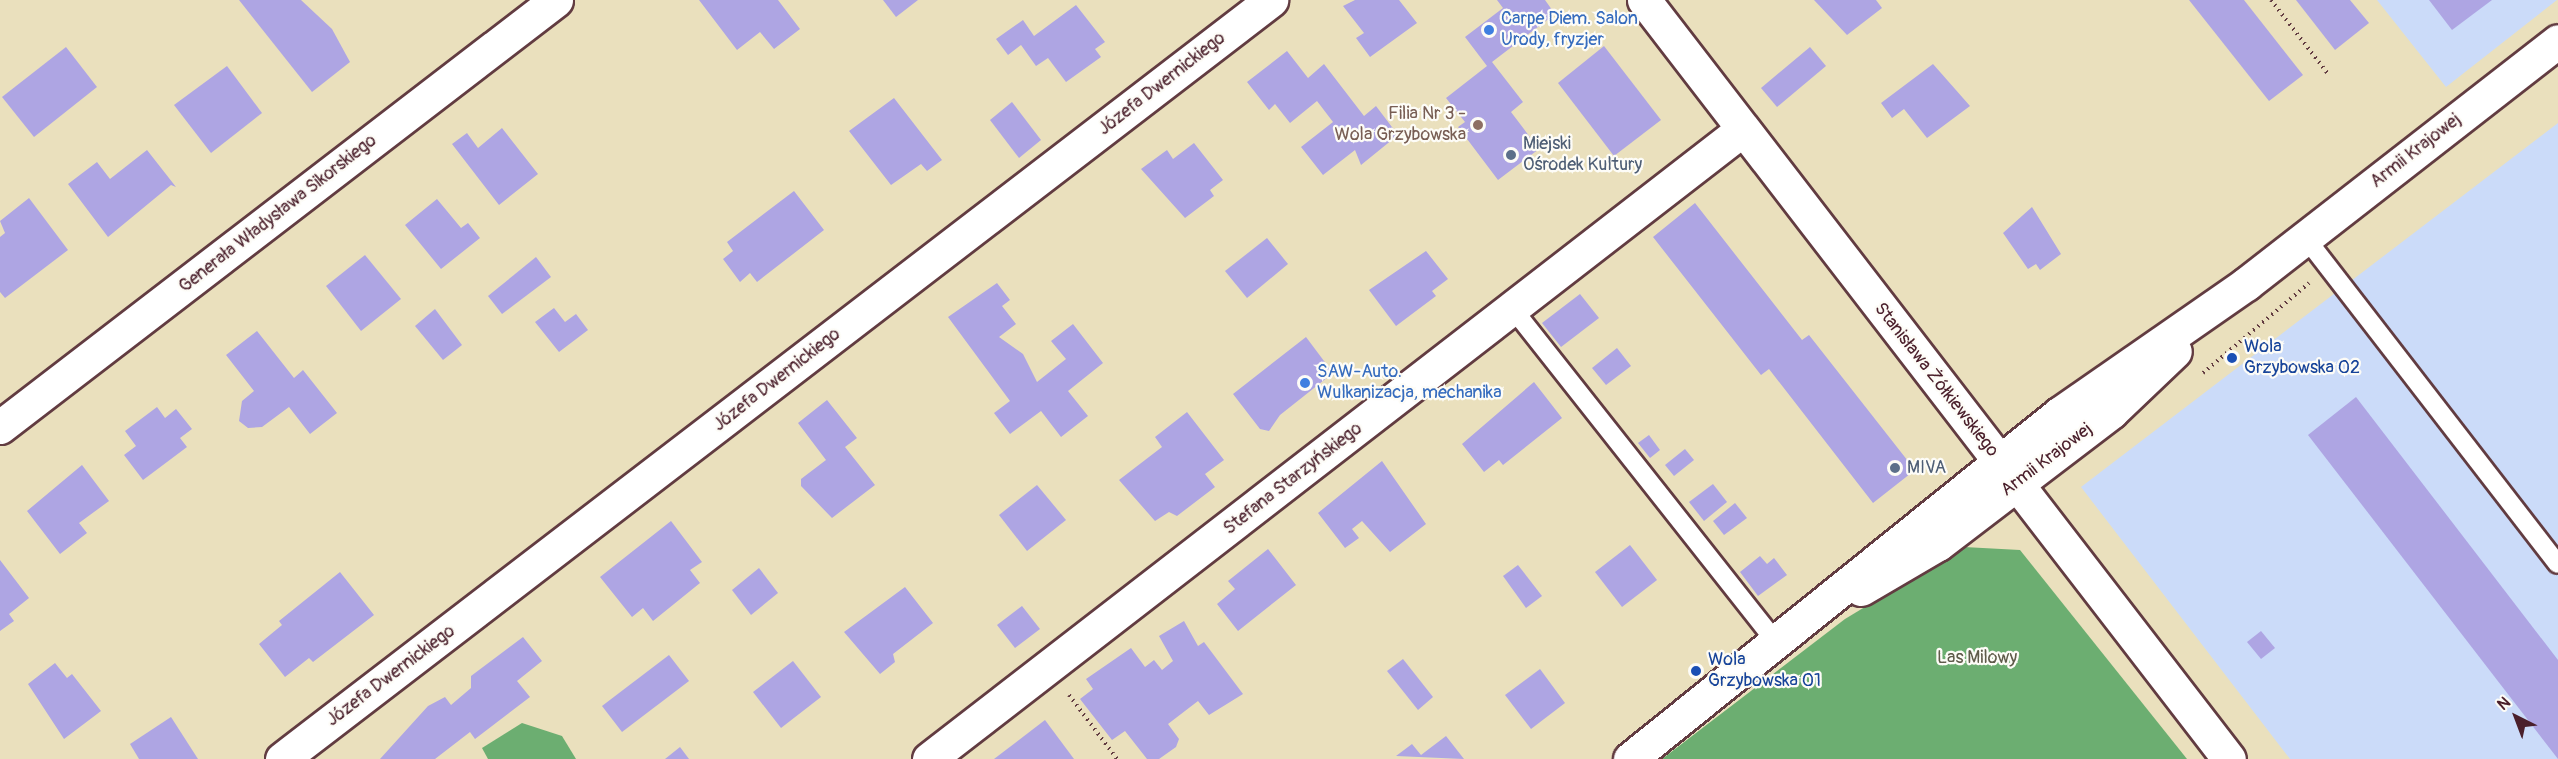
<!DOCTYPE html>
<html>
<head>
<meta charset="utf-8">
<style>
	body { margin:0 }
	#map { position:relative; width:2558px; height:759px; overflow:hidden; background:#eae0bd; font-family:Pangolin,sans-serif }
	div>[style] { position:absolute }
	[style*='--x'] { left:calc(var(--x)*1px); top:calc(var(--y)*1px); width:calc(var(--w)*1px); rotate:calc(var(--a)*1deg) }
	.built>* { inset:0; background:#cbdbf9 }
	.forest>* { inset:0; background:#6cae71 }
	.building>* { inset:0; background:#aea5e3 }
	.path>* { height:4px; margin-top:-2px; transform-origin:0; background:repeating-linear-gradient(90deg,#623c41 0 1.5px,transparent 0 6px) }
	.roads { filter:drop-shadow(2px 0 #623c41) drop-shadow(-2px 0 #623c41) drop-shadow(0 2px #623c41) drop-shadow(0 -2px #623c41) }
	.service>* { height:18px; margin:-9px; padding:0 9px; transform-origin:9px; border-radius:9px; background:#fff }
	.minor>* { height:33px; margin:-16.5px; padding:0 16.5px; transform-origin:16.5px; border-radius:16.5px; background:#fff }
	.tertiary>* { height:33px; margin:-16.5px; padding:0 16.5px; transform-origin:16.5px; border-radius:16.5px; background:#fff }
	.dots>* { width:16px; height:16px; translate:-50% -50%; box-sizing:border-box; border:3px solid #fdfcf7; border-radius:50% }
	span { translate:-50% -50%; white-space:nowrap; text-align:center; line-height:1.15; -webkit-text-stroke:4.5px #fdfcf7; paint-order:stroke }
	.shop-label { font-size:18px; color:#366cbe }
	.left { translate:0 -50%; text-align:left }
	.street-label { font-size:18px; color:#4a1f2b }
	.education-label { font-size:18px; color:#785e54 }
	.right { translate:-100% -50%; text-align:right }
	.service-label { font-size:18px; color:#4e5e75 }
	.transit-label { font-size:18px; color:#164399 }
	.park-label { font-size:18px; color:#5f5b4a }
	.north { position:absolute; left:2486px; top:687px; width:60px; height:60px; -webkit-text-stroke:4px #fdfcf7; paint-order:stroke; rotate:318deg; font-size:16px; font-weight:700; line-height:24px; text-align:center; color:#4a1f2b }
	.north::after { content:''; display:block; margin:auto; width:21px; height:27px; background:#4a1f2b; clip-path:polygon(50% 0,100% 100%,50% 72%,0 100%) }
</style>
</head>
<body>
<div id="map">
	<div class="built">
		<i style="clip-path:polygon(2377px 0,2557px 0,2446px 87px)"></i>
		<i style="clip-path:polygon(2558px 123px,2558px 759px,2290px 759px,2081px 487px)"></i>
	</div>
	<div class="forest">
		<i style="clip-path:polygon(1964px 547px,2020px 550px,2187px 759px,1662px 759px,1845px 619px)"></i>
		<i style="clip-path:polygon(522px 723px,562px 736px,576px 759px,488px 759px,482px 748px)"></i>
	</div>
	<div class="building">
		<i style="clip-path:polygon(239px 0,301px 0,332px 29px,350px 62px,312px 92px)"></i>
		<i style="clip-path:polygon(699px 0,778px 0,800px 29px,774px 49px,760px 32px,737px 50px)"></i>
		<i style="clip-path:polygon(883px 0,918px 0,896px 17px)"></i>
		<i style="clip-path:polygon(1355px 0,1399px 0,1417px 23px,1370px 57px,1356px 38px,1364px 33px,1343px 6px)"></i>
		<i style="clip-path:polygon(1497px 0,1545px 0,1555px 14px,1492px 62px,1523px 102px,1511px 112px,1539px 149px,1498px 180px,1458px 127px,1465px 122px,1446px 98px,1487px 66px,1465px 37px,1503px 8px)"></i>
		<i style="clip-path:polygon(1814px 0,1876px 0,1882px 8px,1847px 35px)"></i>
		<i style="clip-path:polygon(2189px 0,2244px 0,2303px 75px,2269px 101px)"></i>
		<i style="clip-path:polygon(2296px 0,2350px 0,2369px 23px,2335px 50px)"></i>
		<i style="clip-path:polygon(2429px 0,2492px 0,2452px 30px)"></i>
		<i style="clip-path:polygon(1076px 5px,1105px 42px,1095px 49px,1101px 57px,1066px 82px,1048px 58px,1036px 66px,1021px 45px,1008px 55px,996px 39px,1023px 20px,1034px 36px)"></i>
		<i style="clip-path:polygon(1604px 46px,1661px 120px,1614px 156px,1558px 83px)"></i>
		<i style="clip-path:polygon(66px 47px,97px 87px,34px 137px,2px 97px)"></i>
		<i style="clip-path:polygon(1810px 47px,1826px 66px,1777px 107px,1761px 88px)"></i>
		<i style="clip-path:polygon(1287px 51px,1308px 78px,1324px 64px,1364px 116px,1376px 106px,1398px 135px,1361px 165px,1355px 150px,1323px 175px,1301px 147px,1333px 122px,1317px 101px,1290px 123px,1275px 104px,1269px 110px,1247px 82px)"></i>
		<i style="clip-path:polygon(1933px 64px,1970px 106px,1927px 138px,1904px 109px,1892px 118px,1881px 103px)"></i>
		<i style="clip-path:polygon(227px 66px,262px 113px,211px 153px,174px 105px)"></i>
		<i style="clip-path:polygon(894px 98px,942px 160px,927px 171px,921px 164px,891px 185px,849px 131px)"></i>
		<i style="clip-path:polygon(1012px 102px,1041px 140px,1019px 158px,990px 120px)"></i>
		<i style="clip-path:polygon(502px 128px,538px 174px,499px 205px,452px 144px,467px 133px,478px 148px)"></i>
		<i style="clip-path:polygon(1194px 143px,1223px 180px,1210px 190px,1214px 196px,1185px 218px,1141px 169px,1167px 150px,1173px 159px)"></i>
		<i style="clip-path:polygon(147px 150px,176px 187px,171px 185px,108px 237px,68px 184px,97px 162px,110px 179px)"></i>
		<i style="clip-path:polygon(794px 191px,824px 230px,757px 282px,750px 273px,740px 282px,723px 259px,733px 251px,727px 242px)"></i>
		<i style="clip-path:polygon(29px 198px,68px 250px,5px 298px,0 292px,0 237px,5px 233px,0 221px)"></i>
		<i style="clip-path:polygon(437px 199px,461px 228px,468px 223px,480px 238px,441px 269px,405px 225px)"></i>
		<i style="clip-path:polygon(1695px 203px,1802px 340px,1809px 335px,1915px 470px,1873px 503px,1769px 369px,1761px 375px,1653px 237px)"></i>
		<i style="clip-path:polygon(2032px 207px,2061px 254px,2040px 270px,2036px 264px,2028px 269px,2003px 233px)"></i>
		<i style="clip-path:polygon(1267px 238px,1288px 264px,1247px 298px,1225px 271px)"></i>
		<i style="clip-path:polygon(1426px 251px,1448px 279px,1432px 291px,1436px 296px,1396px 326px,1369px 290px)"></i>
		<i style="clip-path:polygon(365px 255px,401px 299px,361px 331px,326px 286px)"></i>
		<i style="clip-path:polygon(536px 257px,551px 277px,502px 314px,488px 296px)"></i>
		<i style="clip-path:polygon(997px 283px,1010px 300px,1002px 306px,1016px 324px,999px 337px,1023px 354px,1037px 382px,1066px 359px,1051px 341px,1073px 324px,1103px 363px,1068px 391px,1088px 416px,1061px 437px,1041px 411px,1010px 434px,994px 413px,1010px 401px,948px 317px)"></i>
		<i style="clip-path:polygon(1580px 294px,1599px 318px,1561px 347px,1542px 323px)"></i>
		<i style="clip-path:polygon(554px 308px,565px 322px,576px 314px,588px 330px,559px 352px,535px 322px)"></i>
		<i style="clip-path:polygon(435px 309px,462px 345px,443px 360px,415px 326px)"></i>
		<i style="clip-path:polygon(257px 331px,294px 378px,303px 370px,337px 413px,310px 434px,289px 407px,262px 427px,248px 428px,239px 421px,242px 401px,254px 391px,226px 355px)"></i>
		<i style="clip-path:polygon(1306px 337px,1333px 373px,1280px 415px,1269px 431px,1260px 429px,1233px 394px)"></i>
		<i style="clip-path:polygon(1617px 348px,1631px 366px,1606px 385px,1592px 368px)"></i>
		<i style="clip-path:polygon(1534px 382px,1562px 418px,1503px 465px,1499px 460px,1484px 472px,1462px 444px)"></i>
		<i style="clip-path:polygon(2356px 397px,2558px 660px,2558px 759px,2308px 435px)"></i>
		<i style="clip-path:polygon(827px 400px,857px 438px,845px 447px,875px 485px,832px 518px,801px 486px,801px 479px,826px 460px,798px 423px)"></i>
		<i style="clip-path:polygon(157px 407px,165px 418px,176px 409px,192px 429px,180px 438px,187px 447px,143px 480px,124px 455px,136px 446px,125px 431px)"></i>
		<i style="clip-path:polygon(1187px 412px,1224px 460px,1205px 474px,1215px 487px,1177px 516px,1169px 512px,1155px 521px,1119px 480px,1162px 447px,1155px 437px)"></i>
		<i style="clip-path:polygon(1649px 435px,1660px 450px,1650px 458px,1638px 443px)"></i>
		<i style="clip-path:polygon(1685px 449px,1694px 460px,1674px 476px,1665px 465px)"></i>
		<i style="clip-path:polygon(1382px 461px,1426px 524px,1390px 552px,1362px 521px,1352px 529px,1359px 538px,1345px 548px,1318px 513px)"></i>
		<i style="clip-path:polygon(82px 465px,109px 501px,79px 523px,87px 533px,60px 554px,27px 511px)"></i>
		<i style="clip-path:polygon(1713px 484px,1727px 502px,1704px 521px,1689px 502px)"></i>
		<i style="clip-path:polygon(1037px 485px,1066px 520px,1027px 551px,999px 515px)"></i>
		<i style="clip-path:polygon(1735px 503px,1747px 518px,1724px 535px,1713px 521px)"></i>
		<i style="clip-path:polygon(671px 521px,702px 562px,690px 570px,700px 583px,653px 621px,643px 608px,632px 617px,600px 577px)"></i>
		<i style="clip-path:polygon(1630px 545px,1657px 580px,1622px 607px,1595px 572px)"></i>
		<i style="clip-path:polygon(1268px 549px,1296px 585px,1238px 631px,1217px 604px,1235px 589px,1228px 581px)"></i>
		<i style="clip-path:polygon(1760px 556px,1767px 564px,1774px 558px,1787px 575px,1758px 596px,1740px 572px)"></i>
		<i style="clip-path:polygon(0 560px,29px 598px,9px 614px,14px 621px,0 631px)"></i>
		<i style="clip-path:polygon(1518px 565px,1542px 596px,1526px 608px,1503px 576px)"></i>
		<i style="clip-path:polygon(759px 568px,778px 593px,751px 615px,732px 590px)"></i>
		<i style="clip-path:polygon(340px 572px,374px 615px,313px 662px,309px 658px,285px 677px,259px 644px,282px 625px,279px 621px)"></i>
		<i style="clip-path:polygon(905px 587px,933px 623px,893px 654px,895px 662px,880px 674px,844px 632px)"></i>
		<i style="clip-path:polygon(1022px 606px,1040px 629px,1015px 648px,997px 625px)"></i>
		<i style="clip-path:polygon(1184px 621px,1198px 646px,1204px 642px,1243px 694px,1209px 715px,1198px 701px,1168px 724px,1179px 739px,1176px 747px,1159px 759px,1147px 759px,1125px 731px,1112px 740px,1080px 699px,1093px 689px,1086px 679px,1131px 648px,1145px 667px,1154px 660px,1162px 670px,1173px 661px,1159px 636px)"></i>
		<i style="clip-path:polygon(2261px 631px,2275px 648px,2261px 659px,2247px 642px)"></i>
		<i style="clip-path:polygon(523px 637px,542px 661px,517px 681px,530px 697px,475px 739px,470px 732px,435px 759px,380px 759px,428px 706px,445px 697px,451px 705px,471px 688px,471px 676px)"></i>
		<i style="clip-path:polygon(669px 655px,689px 681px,622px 732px,602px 706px)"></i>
		<i style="clip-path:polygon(1403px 659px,1433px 697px,1418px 710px,1387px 671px)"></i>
		<i style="clip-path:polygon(793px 661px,821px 697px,781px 728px,753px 692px)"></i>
		<i style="clip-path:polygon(55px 663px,67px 678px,72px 674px,101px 711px,64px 739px,28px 684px)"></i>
		<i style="clip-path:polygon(1540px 669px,1565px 703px,1531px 729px,1505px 695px)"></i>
		<i style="clip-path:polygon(171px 717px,198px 759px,139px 759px,130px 744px)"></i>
		<i style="clip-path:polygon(1045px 720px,1074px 759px,994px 759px)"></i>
		<i style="clip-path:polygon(1446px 736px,1464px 759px,1396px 756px,1412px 744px,1421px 755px)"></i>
		<i style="clip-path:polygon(680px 747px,689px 759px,665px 759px)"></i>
	</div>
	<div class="path">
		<i style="--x:2271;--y:0;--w:95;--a:52.3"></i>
		<i style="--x:2203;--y:373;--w:139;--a:-40.3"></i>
		<i style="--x:1069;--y:695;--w:80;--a:53.1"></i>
	</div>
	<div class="roads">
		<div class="service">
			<i style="--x:2305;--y:237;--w:413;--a:52.3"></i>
			<i style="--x:1513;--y:309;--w:427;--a:51.7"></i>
		</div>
		<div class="minor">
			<i style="--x:1644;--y:0;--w:958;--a:52.38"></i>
			<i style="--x:0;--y:427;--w:701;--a:-37.52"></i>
			<i style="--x:282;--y:759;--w:1247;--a:-37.5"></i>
			<i style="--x:929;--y:759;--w:1028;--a:-37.73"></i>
		</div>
		<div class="tertiary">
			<i style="--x:1861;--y:589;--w:89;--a:-30.3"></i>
			<i style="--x:1938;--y:544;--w:218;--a:-37.3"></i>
			<i style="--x:2111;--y:412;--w:88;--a:-43.6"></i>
			<i style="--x:1630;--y:759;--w:551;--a:-38.81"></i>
			<i style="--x:2059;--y:414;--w:228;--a:-34.8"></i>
			<i style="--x:2246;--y:284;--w:395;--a:-37.9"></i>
		</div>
	</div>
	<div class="dots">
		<i style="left:1489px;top:30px;background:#3f7fe0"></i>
		<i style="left:1478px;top:125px;background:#8d6e63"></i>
		<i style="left:1511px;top:155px;background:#5c6f8a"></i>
		<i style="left:2232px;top:358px;background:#1a4fb4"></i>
		<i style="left:1305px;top:383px;background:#3f7fe0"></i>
		<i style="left:1895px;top:468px;background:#5c6f8a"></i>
		<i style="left:1696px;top:671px;background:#1a4fb4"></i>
	</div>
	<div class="shop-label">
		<span class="left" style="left:1501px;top:30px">Carpe Diem. Salon<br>Urody, fryzjer</span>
		<span class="left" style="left:1317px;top:383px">SAW-Auto.<br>Wulkanizacja, mechanika</span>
	</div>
	<div class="street-label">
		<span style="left:1162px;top:84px;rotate:-38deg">Józefa Dwernickiego</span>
		<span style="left:2416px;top:151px;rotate:-38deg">Armii Krajowej</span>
		<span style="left:278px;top:214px;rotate:-38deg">Generała Władysława Sikorskiego</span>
		<span style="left:777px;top:380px;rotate:-38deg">Józefa Dwernickiego</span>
		<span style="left:1936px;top:380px;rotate:52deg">Stanisława Żółkiewskiego</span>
		<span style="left:2047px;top:460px;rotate:-37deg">Armii Krajowej</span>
		<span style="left:1293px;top:479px;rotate:-38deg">Stefana Starzyńskiego</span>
		<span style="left:391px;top:676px;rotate:-37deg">Józefa Dwernickiego</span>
	</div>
	<div class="education-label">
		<span class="right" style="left:1466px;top:125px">Filia Nr 3 -<br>Wola Grzybowska</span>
	</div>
	<div class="service-label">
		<span class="left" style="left:1523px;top:155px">Miejski<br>Ośrodek Kultury</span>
		<span class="left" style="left:1907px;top:468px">MIVA</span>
	</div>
	<div class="transit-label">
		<span class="left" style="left:2244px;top:358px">Wola<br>Grzybowska 02</span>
		<span class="left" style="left:1708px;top:671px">Wola<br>Grzybowska 01</span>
	</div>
	<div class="park-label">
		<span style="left:1977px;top:658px">Las Milowy</span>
	</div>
	<div class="north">N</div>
</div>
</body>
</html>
